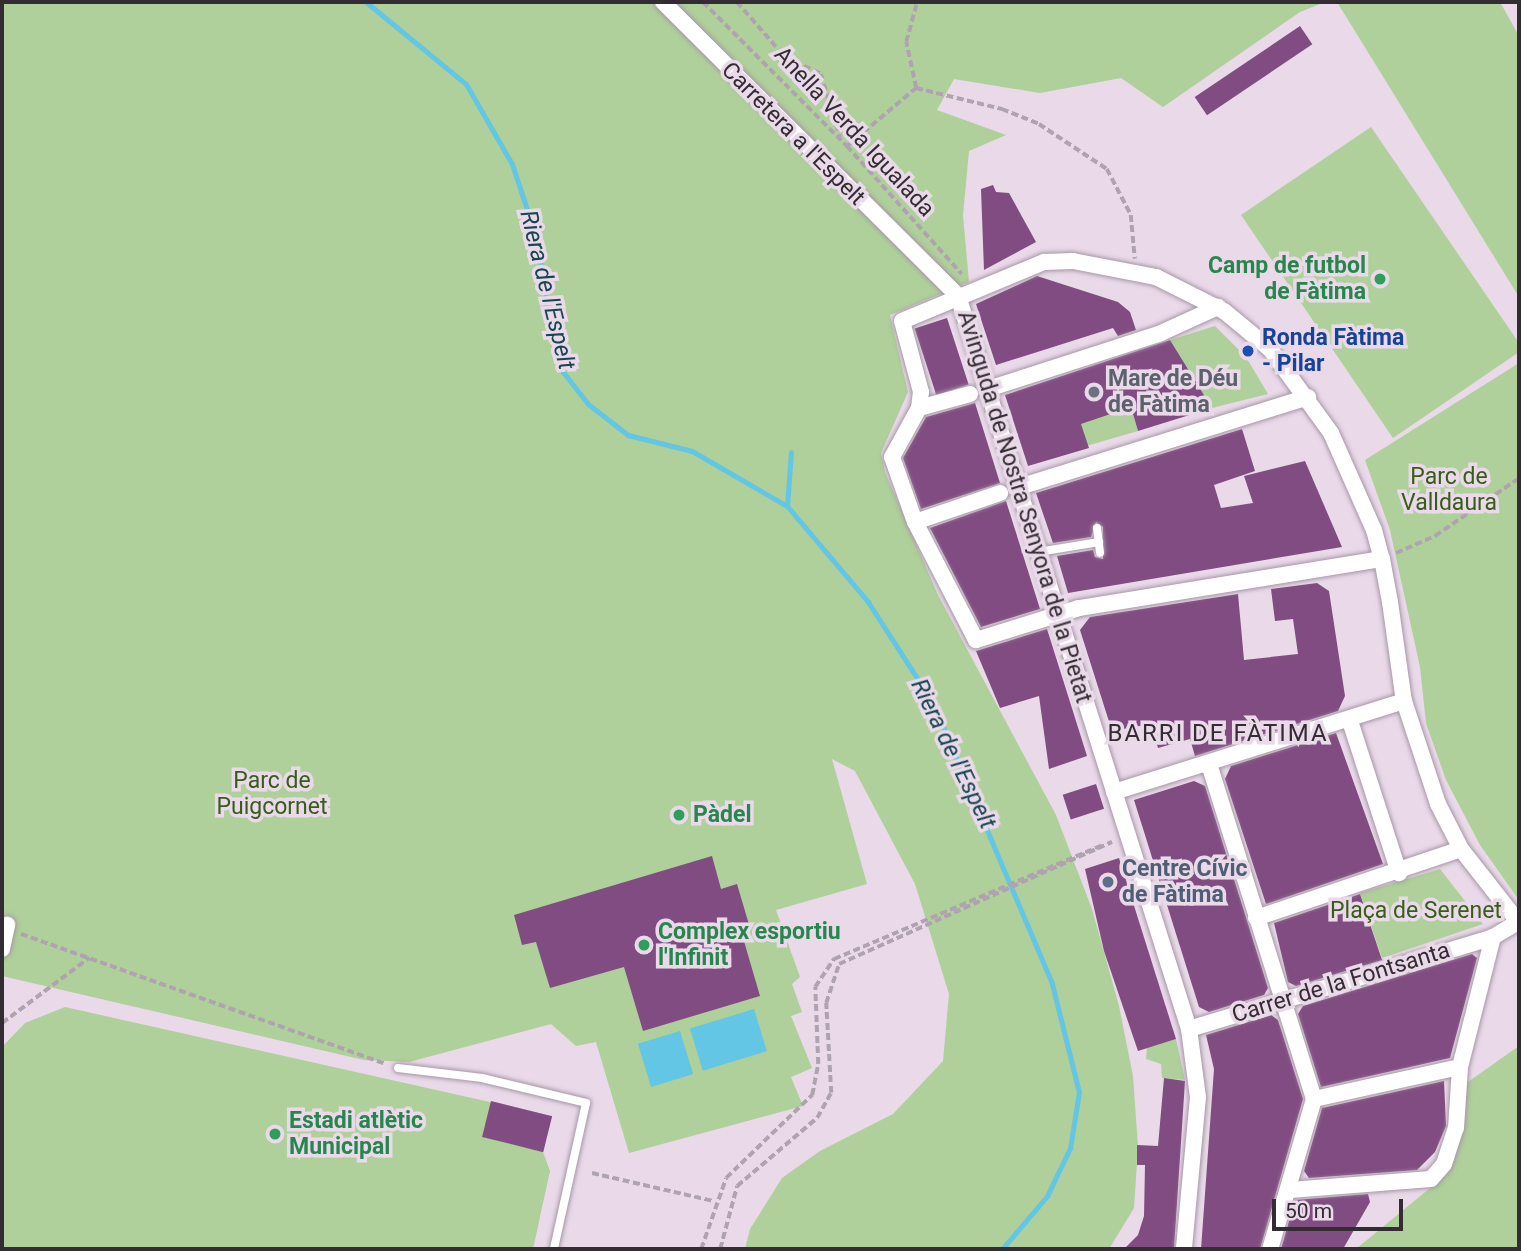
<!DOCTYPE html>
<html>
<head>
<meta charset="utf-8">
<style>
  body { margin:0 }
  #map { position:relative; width:1521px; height:1251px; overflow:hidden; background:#e9d9e9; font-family:Roboto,sans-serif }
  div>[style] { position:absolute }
  .green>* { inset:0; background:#afcf9b; transform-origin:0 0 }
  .water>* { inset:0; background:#62c6e4; transform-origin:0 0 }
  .stream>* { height:5px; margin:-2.5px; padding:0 2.5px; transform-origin:2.5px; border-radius:2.5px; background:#62c6e4 }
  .building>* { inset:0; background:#804c81; transform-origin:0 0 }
  .path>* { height:3.5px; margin-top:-1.75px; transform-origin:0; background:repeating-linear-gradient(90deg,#b0a3b0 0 7px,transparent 0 10.5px) }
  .roads { filter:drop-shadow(0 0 2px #a797a6) drop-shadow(0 0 2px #a797a6) }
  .lane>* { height:8px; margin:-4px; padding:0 4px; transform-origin:4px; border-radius:4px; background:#fff }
  .street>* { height:16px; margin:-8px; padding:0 8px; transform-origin:8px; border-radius:8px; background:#fff }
  .dots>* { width:19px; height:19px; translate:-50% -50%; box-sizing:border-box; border:4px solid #e9d9e9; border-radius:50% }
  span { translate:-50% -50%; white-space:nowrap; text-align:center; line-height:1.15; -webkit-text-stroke:7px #e9d9e9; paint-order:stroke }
  .street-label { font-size:23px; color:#332c32 }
  .leisure-label { font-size:23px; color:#27864d; font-weight:700 }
  .right { translate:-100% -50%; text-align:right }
  .left { translate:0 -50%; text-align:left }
  .transit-label { font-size:23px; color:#164399; font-weight:700 }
  .worship-label { font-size:23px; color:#5b616d; font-weight:700 }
  .park-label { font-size:23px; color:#375d18 }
  .service-label { font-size:23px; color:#4e5e75; font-weight:700 }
  .water-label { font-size:24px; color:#184552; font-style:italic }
  .neighbourhood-label { font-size:24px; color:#332c32; letter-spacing:2px }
  .frame { position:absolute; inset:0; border:4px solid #332c32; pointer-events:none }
  .scale { position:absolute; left:1272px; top:1199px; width:131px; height:32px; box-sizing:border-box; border:4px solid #332c32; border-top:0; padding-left:9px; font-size:21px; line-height:24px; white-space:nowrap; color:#332c32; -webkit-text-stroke:5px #e9d9e9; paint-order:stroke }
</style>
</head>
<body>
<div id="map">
  <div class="green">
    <div style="clip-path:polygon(2px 2px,1325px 2px,1300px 12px,1163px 107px,1121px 78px,1040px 93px,954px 79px,937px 110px,1006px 135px,969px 151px,963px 215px,969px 282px,890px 315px,908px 392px,881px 453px,885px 472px,938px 595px,1056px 815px,1092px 909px,1119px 1006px,1133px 1076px,1138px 1147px,1134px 1208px,1109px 1249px,745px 1249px,750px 1229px,782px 1178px,820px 1151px,893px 1114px,943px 1061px,949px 994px,915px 884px,855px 771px,832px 759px,867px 884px,776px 910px,800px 977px,792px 984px,802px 1012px,791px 1016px,812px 1068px,791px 1077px,803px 1106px,629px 1153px,596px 1042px,576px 1046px,551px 1024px,409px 1062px,364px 1060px,2px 976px)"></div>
    <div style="clip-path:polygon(1337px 2px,1500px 2px,1519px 36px,1519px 297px)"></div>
    <div style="clip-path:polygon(1371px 127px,1519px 343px,1519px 352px,1393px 438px,1241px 215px)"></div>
    <div style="clip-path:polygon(1215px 326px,1246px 357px,1268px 394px,1212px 408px,1170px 340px)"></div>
    <div style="clip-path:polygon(1519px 363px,1519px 900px,1480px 845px,1446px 780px,1426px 723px,1420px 667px,1390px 530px,1365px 460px)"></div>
    <div style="left:1131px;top:407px;width:25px;height:53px;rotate:74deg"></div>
    <div style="clip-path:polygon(1440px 869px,1483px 924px,1382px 958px,1360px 893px)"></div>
    <div style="clip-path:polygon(65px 1007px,552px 1116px,543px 1152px,550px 1171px,533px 1249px,2px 1249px,2px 1047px,25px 1023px)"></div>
    <div style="clip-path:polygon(1176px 1039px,1185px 1080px,1162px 1078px,1161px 1064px,1146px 1059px,1147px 1048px)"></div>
    <div style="clip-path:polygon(1519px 1046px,1519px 1249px,1356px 1249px,1447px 1174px,1462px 1131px,1465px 1084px)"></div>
  </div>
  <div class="water">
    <div style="left:754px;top:1009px;width:44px;height:67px;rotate:73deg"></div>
    <div style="left:680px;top:1031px;width:45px;height:44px;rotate:73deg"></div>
  </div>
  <div class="stream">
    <div style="left:366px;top:2px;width:129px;rotate:39.4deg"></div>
    <div style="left:466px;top:84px;width:92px;rotate:60.1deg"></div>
    <div style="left:512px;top:164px;width:83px;rotate:71.8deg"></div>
    <div style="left:538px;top:243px;width:65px;rotate:83deg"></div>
    <div style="left:546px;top:308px;width:66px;rotate:75.1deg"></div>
    <div style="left:563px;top:372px;width:41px;rotate:52deg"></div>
    <div style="left:588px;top:404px;width:51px;rotate:37.8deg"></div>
    <div style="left:628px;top:435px;width:66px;rotate:14deg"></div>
    <div style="left:692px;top:451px;width:110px;rotate:30.1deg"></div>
    <div style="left:787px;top:506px;width:126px;rotate:49.8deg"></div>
    <div style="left:868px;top:602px;width:120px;rotate:57.2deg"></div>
    <div style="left:933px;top:703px;width:305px;rotate:67deg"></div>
    <div style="left:1052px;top:984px;width:111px;rotate:76deg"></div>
    <div style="left:1079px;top:1092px;width:57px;rotate:99.1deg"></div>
    <div style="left:1070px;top:1148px;width:53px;rotate:115.6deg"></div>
    <div style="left:1047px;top:1196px;width:70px;rotate:130.3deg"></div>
    <div style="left:787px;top:506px;width:54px;rotate:-85.8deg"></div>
  </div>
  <div class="building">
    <div style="left:1300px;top:26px;width:22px;height:127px;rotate:56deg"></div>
    <div style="clip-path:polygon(993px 185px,996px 192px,1009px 193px,1036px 242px,984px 270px,981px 189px)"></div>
    <div style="clip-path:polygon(1037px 276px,1118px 302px,1130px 312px,1136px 330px,1118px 336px,1113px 328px,996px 365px,976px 304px)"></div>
    <div style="left:947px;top:318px;width:70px;height:34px;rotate:72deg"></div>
    <div style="clip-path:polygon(1170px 340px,1212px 408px,1138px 431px,1131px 407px,1081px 424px,1089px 448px,1028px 466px,1005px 395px)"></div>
    <div style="clip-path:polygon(975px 403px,1000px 483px,921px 509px,903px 458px,926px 417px)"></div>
    <div style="clip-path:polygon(1242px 429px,1255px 471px,1214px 485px,1221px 508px,1253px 503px,1244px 476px,1305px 461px,1342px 547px,1068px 593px,1057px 556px,1093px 550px,1095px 557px,1103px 559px,1103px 527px,1096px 522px,1091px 537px,1053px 543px,1036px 493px)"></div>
    <div style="clip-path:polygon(1006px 501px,1040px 609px,981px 627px,930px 528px)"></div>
    <div style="clip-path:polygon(1317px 583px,1329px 591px,1345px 696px,1338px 711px,1195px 756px,1190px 739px,1158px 748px,1151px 724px,1112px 731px,1080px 630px,1090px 617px,1238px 594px,1244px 660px,1298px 654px,1293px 619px,1275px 621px,1271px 589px)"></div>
    <div style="clip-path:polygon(1047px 629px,1087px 756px,1049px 769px,1039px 696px,1000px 708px,976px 651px)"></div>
    <div style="clip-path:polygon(1336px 733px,1383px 864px,1266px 904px,1225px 779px,1231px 766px)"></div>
    <div style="clip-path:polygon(1194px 781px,1205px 786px,1268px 988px,1264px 995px,1209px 1012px,1199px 1007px,1134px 800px)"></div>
    <div style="left:1096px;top:784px;width:26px;height:35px;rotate:72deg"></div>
    <div style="clip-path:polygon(712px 856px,721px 889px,737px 884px,750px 928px,741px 931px,760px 996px,643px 1031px,624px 967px,550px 988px,536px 942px,522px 945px,514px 915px)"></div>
    <div style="clip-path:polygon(1119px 858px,1176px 1039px,1138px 1051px,1104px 951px,1085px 869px)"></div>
    <div style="clip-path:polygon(1360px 894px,1382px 960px,1296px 986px,1288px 982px,1274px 923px)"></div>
    <div style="clip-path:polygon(1472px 954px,1477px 958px,1450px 1058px,1321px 1087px,1298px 1014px,1303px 1006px)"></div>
    <div style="clip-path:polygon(1271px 1015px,1278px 1020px,1303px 1099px,1260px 1249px,1201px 1249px,1214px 1069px,1206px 1035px)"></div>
    <div style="clip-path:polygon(1164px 1078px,1185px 1081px,1174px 1249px,1124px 1249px,1138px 1235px,1144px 1216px,1145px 1165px,1137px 1165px,1137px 1145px,1158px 1146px)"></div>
    <div style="clip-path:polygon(1444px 1081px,1446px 1126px,1435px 1152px,1417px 1170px,1309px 1178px,1304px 1171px,1322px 1108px)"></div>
    <div style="left:491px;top:1101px;width:63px;height:37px;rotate:14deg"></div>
    <div style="clip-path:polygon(1368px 1194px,1370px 1202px,1343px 1249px,1281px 1249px,1295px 1200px)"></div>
  </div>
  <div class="path">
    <div style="left:703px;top:2px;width:204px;rotate:45deg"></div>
    <div style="left:847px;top:146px;width:172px;rotate:48.1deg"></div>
    <div style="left:737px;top:2px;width:73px;rotate:48.9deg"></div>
    <div style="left:785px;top:57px;width:40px;rotate:25deg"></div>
    <div style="left:821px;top:74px;width:66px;rotate:73.2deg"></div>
    <div style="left:916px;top:88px;width:47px;rotate:-102.3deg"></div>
    <div style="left:906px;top:42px;width:41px;rotate:-74.6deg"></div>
    <div style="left:847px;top:146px;width:90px;rotate:-40deg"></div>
    <div style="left:916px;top:88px;width:89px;rotate:13.7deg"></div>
    <div style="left:1002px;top:109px;width:40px;rotate:22deg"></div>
    <div style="left:1039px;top:124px;width:82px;rotate:33.5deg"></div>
    <div style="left:1107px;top:169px;width:52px;rotate:62.4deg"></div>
    <div style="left:1131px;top:215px;width:44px;rotate:84.8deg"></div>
    <div style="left:1396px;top:553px;width:43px;rotate:-23.6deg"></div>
    <div style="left:1435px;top:536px;width:102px;rotate:-34.6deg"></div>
    <div style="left:21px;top:934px;width:387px;rotate:19.6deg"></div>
    <div style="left:2px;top:1023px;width:109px;rotate:-36.8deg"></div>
    <div style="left:592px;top:1173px;width:124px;rotate:13deg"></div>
    <div style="left:701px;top:1249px;width:75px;rotate:-70.6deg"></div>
    <div style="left:726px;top:1178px;width:120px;rotate:-44deg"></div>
    <div style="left:812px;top:1095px;width:32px;rotate:-79deg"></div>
    <div style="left:818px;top:1064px;width:77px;rotate:-92.2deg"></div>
    <div style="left:815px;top:987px;width:34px;rotate:-56deg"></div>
    <div style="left:834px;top:959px;width:291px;rotate:-23deg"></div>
    <div style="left:720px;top:1249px;width:65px;rotate:-74.9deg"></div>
    <div style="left:737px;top:1186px;width:105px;rotate:-40.4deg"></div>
    <div style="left:817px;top:1118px;width:29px;rotate:-61deg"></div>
    <div style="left:831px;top:1093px;width:90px;rotate:-93.2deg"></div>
    <div style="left:826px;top:1003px;width:41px;rotate:-71.6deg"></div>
    <div style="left:839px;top:964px;width:299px;rotate:-24.1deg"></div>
  </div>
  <div class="roads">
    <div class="lane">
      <div style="left:1097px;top:528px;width:25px;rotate:83deg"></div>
      <div style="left:1038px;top:552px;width:62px;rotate:-9.3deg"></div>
      <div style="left:398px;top:1068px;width:85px;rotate:6.8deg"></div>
      <div style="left:482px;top:1078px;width:107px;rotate:13.5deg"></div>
      <div style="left:586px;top:1103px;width:149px;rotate:102.4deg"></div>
    </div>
    <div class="street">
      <div style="left:663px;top:2px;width:416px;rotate:44.9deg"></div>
      <div style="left:958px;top:296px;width:769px;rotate:72.51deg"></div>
      <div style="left:1189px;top:1029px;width:69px;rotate:82.5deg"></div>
      <div style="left:1198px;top:1097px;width:153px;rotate:95.3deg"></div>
      <div style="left:988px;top:389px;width:182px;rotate:-17.9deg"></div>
      <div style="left:1161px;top:333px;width:63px;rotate:-24.5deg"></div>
      <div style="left:919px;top:408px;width:53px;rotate:-15.4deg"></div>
      <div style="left:1016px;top:488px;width:306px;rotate:-17.3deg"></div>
      <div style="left:915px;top:522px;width:90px;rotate:-18.8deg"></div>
      <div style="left:1382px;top:559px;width:307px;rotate:170.8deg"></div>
      <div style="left:1079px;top:608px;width:108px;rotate:162.7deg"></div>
      <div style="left:976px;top:640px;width:133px;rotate:-117.3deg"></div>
      <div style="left:915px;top:522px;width:69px;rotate:-109.5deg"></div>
      <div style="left:892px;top:457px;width:56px;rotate:-61.1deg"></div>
      <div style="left:919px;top:408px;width:16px;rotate:-83deg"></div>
      <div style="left:921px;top:392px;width:73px;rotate:-105deg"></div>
      <div style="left:902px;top:321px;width:154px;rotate:-22.6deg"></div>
      <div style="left:1044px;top:262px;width:29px;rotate:-2deg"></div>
      <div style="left:1073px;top:261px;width:85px;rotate:10.9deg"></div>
      <div style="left:1156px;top:277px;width:76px;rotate:26.6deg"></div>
      <div style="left:1224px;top:311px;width:60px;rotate:39.6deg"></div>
      <div style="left:1270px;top:349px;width:104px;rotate:54deg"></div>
      <div style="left:1331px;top:433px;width:106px;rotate:66.1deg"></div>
      <div style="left:1374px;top:530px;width:30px;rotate:75deg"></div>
      <div style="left:1382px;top:559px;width:44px;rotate:79.5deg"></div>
      <div style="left:1390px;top:602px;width:100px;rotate:82deg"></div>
      <div style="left:1404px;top:701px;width:108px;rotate:71.7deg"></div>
      <div style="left:1438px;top:804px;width:51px;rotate:62.9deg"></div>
      <div style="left:1461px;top:849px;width:94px;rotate:51.9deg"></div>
      <div style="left:1350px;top:721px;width:160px;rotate:72.1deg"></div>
      <div style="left:1209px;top:764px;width:351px;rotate:72.6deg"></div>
      <div style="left:1314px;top:1099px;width:156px;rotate:106.3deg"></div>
      <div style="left:1114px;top:792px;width:304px;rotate:-17.4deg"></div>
      <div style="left:1256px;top:918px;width:216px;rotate:-18.6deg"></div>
      <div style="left:2px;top:949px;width:25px;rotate:-78deg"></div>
      <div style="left:1189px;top:1029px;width:318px;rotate:-16.8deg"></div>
      <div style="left:1493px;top:937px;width:29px;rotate:-31deg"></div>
      <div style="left:1314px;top:1099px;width:149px;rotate:-12.4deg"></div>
      <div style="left:1290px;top:1190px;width:141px;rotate:-4.5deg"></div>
      <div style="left:1431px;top:1179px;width:20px;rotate:-49deg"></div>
      <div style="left:1444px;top:1164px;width:38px;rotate:-72deg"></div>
      <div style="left:1456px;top:1128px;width:61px;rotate:-86.2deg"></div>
      <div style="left:1460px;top:1067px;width:134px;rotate:-75.8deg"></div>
    </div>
  </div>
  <div class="dots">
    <div style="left:1380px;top:279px;background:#2e9e5b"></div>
    <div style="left:1248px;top:351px;background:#1a4fb4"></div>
    <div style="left:1094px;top:392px;background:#6b7280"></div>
    <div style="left:679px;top:815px;background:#2e9e5b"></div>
    <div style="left:1108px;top:882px;background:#5c6f8a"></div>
    <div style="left:644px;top:945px;background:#2e9e5b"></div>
    <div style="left:275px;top:1134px;background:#2e9e5b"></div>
  </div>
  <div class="street-label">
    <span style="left:854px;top:132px;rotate:47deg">Anella Verda Igualada</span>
    <span style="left:793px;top:134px;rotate:45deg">Carretera a l'Espelt</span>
    <span style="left:1024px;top:507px;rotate:73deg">Avinguda de Nostra Senyora de la Pietat</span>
    <span style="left:1341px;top:983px;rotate:-17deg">Carrer de la Fontsanta</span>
  </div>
  <div class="leisure-label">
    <span class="right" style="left:1366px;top:279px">Camp de futbol<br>de Fàtima</span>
    <span class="left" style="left:693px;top:815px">Pàdel</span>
    <span class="left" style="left:658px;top:945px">Complex esportiu<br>l'Infinit</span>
    <span class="left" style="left:289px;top:1134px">Estadi atlètic<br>Municipal</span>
  </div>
  <div class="transit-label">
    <span class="left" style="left:1262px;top:351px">Ronda Fàtima<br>- Pilar</span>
  </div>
  <div class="worship-label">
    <span class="left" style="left:1108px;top:392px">Mare de Déu<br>de Fàtima</span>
  </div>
  <div class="park-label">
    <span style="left:1449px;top:490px">Parc de<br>Valldaura</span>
    <span style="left:272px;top:794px">Parc de<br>Puigcornet</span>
    <span style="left:1416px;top:911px">Plaça de Serenet</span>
  </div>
  <div class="service-label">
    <span class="left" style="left:1122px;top:882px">Centre Cívic<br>de Fàtima</span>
  </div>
  <div class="water-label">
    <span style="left:547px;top:290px;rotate:76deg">Riera de l'Espelt</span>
    <span style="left:953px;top:754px;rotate:64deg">Riera de l'Espelt</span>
  </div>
  <div class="neighbourhood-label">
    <span style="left:1218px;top:734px">BARRI DE FÀTIMA</span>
  </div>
  <div class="frame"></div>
  <div class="scale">50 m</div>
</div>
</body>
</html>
